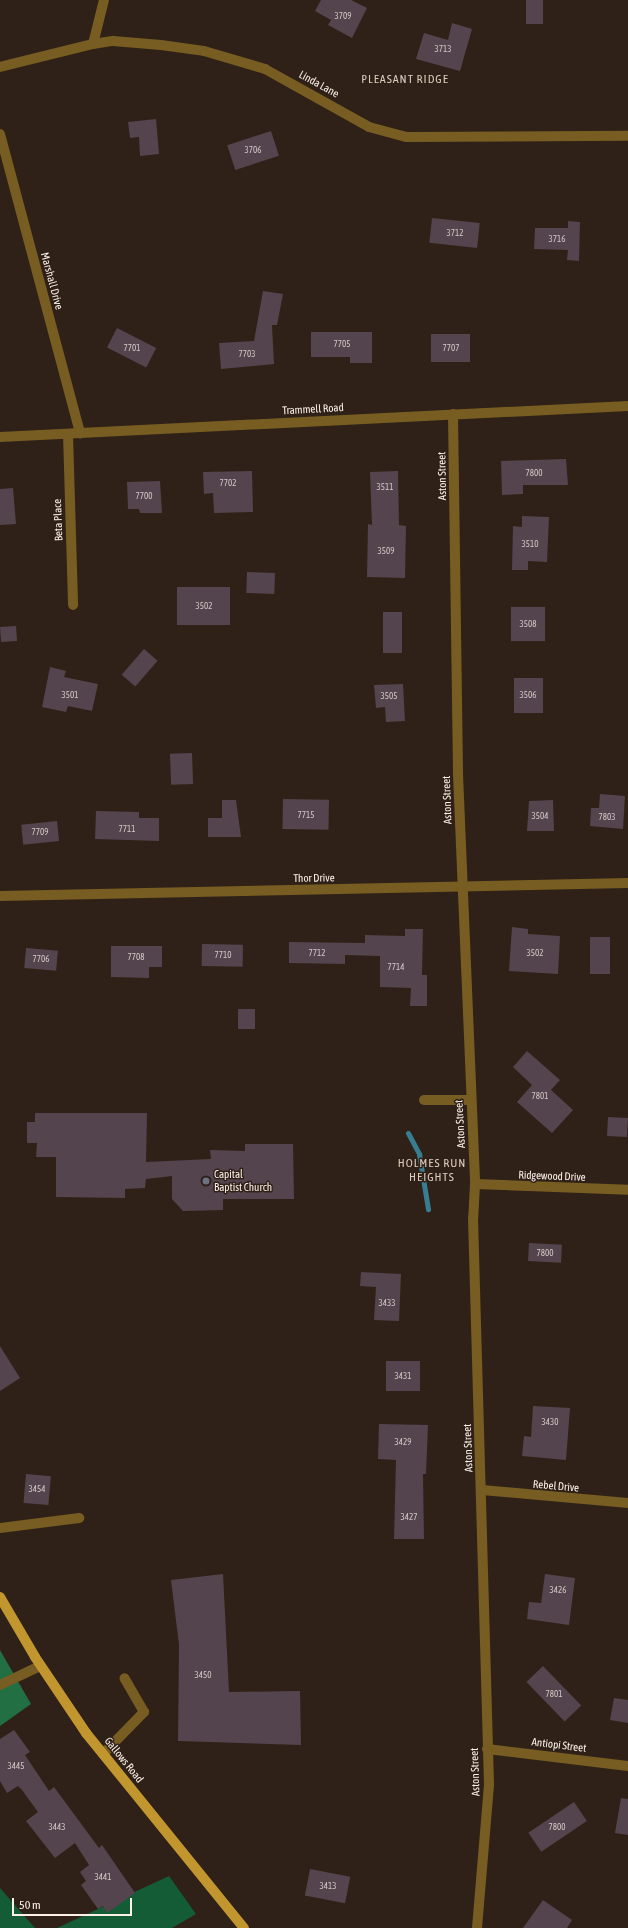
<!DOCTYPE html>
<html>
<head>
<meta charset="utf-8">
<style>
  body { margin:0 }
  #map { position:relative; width:628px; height:1928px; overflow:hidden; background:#2f2117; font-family:"Asap Condensed",sans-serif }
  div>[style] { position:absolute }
  .green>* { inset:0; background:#135c36 }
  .forest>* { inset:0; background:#226f44 }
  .stream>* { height:5px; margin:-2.5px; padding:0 2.5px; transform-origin:2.5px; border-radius:2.5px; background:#387e92 }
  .building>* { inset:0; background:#54444e; transform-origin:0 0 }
  .minor>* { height:10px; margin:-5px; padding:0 5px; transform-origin:5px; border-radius:5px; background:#775d21 }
  .major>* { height:10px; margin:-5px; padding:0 5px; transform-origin:5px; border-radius:5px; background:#c2962f }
  .dots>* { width:11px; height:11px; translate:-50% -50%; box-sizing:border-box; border:2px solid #2f2117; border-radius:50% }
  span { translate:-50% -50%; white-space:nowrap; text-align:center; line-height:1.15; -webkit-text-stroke:3px #2f2117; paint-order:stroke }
  .number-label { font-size:9px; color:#d1c6c3 }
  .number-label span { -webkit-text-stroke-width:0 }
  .street-label { font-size:11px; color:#fbf1ea }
  .poi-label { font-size:11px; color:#fbf1ea }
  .left { translate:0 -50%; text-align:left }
  .neighbourhood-label { font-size:12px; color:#dcc9bb; letter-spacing:1px }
  .scale { position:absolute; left:12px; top:1898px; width:120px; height:18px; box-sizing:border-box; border:2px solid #fbf1ea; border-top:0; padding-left:5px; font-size:12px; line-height:14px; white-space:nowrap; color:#fbf1ea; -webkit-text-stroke:3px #2f2117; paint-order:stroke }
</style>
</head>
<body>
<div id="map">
  <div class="green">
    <div style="clip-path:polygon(169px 1876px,196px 1914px,172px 1928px,57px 1928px)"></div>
    <div style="clip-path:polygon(0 1888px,35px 1928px,0 1928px)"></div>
  </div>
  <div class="forest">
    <div style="clip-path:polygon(0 1650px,31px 1704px,0 1726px)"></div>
  </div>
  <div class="stream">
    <div style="left:408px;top:1133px;width:24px;rotate:62deg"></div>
    <div style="left:419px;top:1154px;width:56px;rotate:80.7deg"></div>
  </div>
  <div class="building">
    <div style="clip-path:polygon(321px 0,351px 0,367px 8px,352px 38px,328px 25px,331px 20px,315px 11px)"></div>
    <div style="left:526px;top:0;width:17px;height:24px"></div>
    <div style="clip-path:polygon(452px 23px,472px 29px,460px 71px,416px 59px,424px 33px,448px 40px)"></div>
    <div style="clip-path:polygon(156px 119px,159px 154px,140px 156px,139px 137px,130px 138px,128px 122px)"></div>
    <div style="left:271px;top:131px;width:26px;height:46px;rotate:72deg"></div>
    <div style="left:432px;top:218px;width:48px;height:25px;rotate:6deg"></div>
    <div style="clip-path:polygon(568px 221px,580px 222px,579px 261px,567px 260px,568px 250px,534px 249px,535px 228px,568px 228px)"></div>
    <div style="clip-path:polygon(263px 291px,283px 294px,277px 325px,272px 325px,274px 364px,221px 369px,219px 343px,254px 341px)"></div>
    <div style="left:117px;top:328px;width:44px;height:22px;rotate:27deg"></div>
    <div style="clip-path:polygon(311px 332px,372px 332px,372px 363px,350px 363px,350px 357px,311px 357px)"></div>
    <div style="left:470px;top:334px;width:28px;height:39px;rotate:90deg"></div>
    <div style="clip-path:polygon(566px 459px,568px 485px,523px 485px,523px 494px,502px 495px,501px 461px)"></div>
    <div style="clip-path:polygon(252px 471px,253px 512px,214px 513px,213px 493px,204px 494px,203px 472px)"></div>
    <div style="clip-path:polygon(398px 471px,399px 525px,406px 526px,405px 578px,367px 577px,368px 524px,372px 525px,370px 472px)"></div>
    <div style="clip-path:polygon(160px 481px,162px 513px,140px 513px,139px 509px,128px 509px,127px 482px)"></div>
    <div style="clip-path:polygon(13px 488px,16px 524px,0 525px,0 489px)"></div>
    <div style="clip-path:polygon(522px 516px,549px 517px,547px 562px,528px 561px,528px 570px,512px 570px,513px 526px,522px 527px)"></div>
    <div style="left:247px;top:572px;width:28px;height:21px;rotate:2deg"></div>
    <div style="left:177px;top:587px;width:53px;height:38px"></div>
    <div style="left:511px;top:607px;width:34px;height:34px"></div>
    <div style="left:383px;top:612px;width:19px;height:41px"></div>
    <div style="left:16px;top:626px;width:15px;height:16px;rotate:86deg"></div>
    <div style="left:144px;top:649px;width:18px;height:34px;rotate:41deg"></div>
    <div style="clip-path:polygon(50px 667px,66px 671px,64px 677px,98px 684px,92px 711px,68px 706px,66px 712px,42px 707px)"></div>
    <div style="left:514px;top:678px;width:29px;height:35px"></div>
    <div style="clip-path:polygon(403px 684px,405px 721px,386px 722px,385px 707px,376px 708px,374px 685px)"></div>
    <div style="left:192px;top:753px;width:31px;height:22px;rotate:88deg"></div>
    <div style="clip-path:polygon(600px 794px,625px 796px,623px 829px,590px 826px,591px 808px,599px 808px)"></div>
    <div style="left:283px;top:799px;width:46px;height:30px;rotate:1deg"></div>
    <div style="clip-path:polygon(222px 800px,236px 800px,241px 837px,208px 837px,208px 818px,222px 818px)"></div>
    <div style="clip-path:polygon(553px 800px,554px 831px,527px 831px,529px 801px)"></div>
    <div style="clip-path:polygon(96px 811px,139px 812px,139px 818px,159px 818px,159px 841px,95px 839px)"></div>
    <div style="left:57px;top:821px;width:20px;height:36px;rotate:84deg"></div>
    <div style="clip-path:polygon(512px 927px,528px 929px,528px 934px,560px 936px,558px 974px,509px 971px)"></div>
    <div style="clip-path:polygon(405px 929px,423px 929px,422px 975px,427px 975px,427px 1006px,410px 1006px,411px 988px,380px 987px,380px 956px,345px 955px,345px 964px,289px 963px,289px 942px,365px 943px,365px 935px,405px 936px)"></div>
    <div style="left:590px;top:937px;width:20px;height:37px"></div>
    <div style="left:202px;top:944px;width:41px;height:22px;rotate:1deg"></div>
    <div style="clip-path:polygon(111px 946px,162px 946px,162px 967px,149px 967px,149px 978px,111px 977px)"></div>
    <div style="left:26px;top:948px;width:32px;height:20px;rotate:5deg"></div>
    <div style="left:255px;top:1009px;width:20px;height:17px;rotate:90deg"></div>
    <div style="clip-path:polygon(527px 1051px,560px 1080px,551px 1090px,573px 1110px,552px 1133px,517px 1102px,532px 1085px,513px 1067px)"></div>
    <div style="clip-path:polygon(35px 1113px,147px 1113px,146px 1162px,211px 1159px,210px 1150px,245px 1151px,245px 1144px,293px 1144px,294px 1199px,223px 1199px,223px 1210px,183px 1211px,172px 1199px,172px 1176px,146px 1179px,145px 1188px,125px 1189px,125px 1198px,56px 1197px,56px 1157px,36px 1157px,37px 1143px,27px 1143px,27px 1122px,35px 1122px)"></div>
    <div style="left:608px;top:1117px;width:20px;height:19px;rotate:3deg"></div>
    <div style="left:529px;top:1243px;width:33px;height:18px;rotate:3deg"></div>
    <div style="clip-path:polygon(361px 1272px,401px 1274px,399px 1321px,374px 1320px,376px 1287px,360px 1286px)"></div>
    <div style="clip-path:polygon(0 1346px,20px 1378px,0 1391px)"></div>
    <div style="left:386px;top:1361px;width:34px;height:30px"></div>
    <div style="clip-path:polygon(533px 1406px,570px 1408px,566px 1460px,522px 1456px,524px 1436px,531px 1437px)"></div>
    <div style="clip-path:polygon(379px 1424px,428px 1425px,426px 1474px,423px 1474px,424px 1539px,394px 1539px,396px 1460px,378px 1459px)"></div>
    <div style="left:26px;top:1474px;width:25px;height:29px;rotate:5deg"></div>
    <div style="clip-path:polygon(223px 1574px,229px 1692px,300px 1691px,301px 1745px,178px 1741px,179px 1645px,171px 1580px)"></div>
    <div style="clip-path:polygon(545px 1574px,575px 1578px,569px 1625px,527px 1619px,529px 1602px,541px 1603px)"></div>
    <div style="left:543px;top:1666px;width:55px;height:23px;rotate:46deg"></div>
    <div style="clip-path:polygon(614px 1698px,628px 1700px,628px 1723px,610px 1720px)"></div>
    <div style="clip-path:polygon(14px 1730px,30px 1752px,25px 1755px,49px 1791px,54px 1787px,99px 1848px,102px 1845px,135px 1893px,107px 1913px,103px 1906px,98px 1909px,81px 1885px,86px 1881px,80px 1872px,89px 1865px,75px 1843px,55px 1858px,26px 1821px,38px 1812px,22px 1790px,18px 1786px,7px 1793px,0 1781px,0 1739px)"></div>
    <div style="clip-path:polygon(621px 1798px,628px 1799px,628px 1835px,615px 1833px)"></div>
    <div style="left:574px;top:1802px;width:23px;height:55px;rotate:56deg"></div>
    <div style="left:310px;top:1869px;width:41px;height:27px;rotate:11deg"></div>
    <div style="clip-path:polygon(543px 1900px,572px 1920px,567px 1928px,523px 1928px)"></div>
  </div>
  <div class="minor">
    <div style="left:93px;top:44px;width:45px;rotate:-76deg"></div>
    <div style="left:0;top:67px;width:96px;rotate:-13.9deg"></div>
    <div style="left:93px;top:44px;width:20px;rotate:-9deg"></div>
    <div style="left:113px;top:41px;width:48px;rotate:4.8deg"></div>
    <div style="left:161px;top:45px;width:43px;rotate:7.9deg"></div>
    <div style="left:204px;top:51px;width:64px;rotate:16.4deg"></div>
    <div style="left:265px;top:69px;width:119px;rotate:29.1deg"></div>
    <div style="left:369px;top:127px;width:39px;rotate:15deg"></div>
    <div style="left:407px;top:137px;width:221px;rotate:-0.3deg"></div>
    <div style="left:0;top:134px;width:310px;rotate:75deg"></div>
    <div style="left:453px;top:414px;width:360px;rotate:89.2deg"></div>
    <div style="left:458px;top:774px;width:410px;rotate:87.6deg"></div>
    <div style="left:475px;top:1184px;width:34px;rotate:93deg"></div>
    <div style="left:473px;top:1218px;width:567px;rotate:88.38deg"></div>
    <div style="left:489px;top:1785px;width:144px;rotate:94.8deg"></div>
    <div style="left:68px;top:434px;width:171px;rotate:88.3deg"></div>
    <div style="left:0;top:437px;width:629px;rotate:-2.83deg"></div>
    <div style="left:0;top:896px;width:628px;rotate:-1.19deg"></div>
    <div style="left:424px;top:1100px;width:47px"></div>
    <div style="left:475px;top:1184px;width:153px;rotate:2.2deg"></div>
    <div style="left:482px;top:1490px;width:147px;rotate:5.1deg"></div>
    <div style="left:0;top:1528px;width:80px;rotate:-7.2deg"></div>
    <div style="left:0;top:1685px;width:44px;rotate:-25.4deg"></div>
    <div style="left:487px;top:1749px;width:142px;rotate:6.9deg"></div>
    <div style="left:103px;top:1754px;width:59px;rotate:-45.7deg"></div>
    <div style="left:144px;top:1712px;width:39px;rotate:-120deg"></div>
  </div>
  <div class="major">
    <div style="left:0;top:1597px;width:69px;rotate:59.7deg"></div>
    <div style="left:35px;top:1657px;width:92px;rotate:56.1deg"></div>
    <div style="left:86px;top:1733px;width:251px;rotate:51deg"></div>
  </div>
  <div class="dots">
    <div style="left:206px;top:1181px;background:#6b7280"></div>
  </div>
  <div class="number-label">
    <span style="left:343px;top:16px">3709</span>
    <span style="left:443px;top:49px">3713</span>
    <span style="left:253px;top:150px">3706</span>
    <span style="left:455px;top:233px">3712</span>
    <span style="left:557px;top:239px">3716</span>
    <span style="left:342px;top:344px">7705</span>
    <span style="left:132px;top:348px">7701</span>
    <span style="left:451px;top:348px">7707</span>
    <span style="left:247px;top:354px">7703</span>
    <span style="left:534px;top:473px">7800</span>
    <span style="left:228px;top:483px">7702</span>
    <span style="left:385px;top:487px">3511</span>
    <span style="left:144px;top:496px">7700</span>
    <span style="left:530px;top:544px">3510</span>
    <span style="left:386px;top:551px">3509</span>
    <span style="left:204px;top:606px">3502</span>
    <span style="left:528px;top:624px">3508</span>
    <span style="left:70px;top:695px">3501</span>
    <span style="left:528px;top:695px">3506</span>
    <span style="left:389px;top:696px">3505</span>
    <span style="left:306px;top:815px">7715</span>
    <span style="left:540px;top:816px">3504</span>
    <span style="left:607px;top:817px">7803</span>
    <span style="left:127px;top:829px">7711</span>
    <span style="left:40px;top:832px">7709</span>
    <span style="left:317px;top:953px">7712</span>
    <span style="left:535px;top:953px">3502</span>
    <span style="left:223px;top:955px">7710</span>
    <span style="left:136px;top:957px">7708</span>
    <span style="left:41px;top:959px">7706</span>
    <span style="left:396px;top:967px">7714</span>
    <span style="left:540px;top:1096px">7801</span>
    <span style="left:545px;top:1253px">7800</span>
    <span style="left:387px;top:1303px">3433</span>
    <span style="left:403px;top:1376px">3431</span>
    <span style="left:550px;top:1422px">3430</span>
    <span style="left:403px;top:1442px">3429</span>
    <span style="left:37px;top:1489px">3454</span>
    <span style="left:409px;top:1517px">3427</span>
    <span style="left:558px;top:1590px">3426</span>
    <span style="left:203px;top:1675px">3450</span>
    <span style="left:554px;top:1694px">7801</span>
    <span style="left:16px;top:1766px">3445</span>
    <span style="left:57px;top:1827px">3443</span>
    <span style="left:557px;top:1827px">7800</span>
    <span style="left:103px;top:1877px">3441</span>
    <span style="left:328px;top:1886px">3413</span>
  </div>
  <div class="street-label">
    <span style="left:319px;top:84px;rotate:29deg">Linda Lane</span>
    <span style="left:52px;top:281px;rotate:75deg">Marshall Drive</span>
    <span style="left:313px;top:409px;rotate:-3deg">Trammell Road</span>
    <span style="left:442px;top:476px;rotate:-91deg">Aston Street</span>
    <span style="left:58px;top:520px;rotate:-92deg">Beta Place</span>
    <span style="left:447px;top:800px;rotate:-92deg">Aston Street</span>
    <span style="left:314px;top:878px;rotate:-1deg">Thor Drive</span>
    <span style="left:460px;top:1124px;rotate:-93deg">Aston Street</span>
    <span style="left:552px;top:1176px;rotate:2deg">Ridgewood Drive</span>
    <span style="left:468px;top:1448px;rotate:-92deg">Aston Street</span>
    <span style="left:556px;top:1486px;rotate:5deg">Rebel Drive</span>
    <span style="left:559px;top:1745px;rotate:7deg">Antiopi Street</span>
    <span style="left:124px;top:1760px;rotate:51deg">Gallows Road</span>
    <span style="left:475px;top:1772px;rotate:-92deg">Aston Street</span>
  </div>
  <div class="poi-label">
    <span class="left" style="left:214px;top:1181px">Capital<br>Baptist Church</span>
  </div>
  <div class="neighbourhood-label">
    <span style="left:405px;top:80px">PLEASANT RIDGE</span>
    <span style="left:432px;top:1171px">HOLMES RUN<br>HEIGHTS</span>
  </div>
  <div class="scale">50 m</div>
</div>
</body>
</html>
